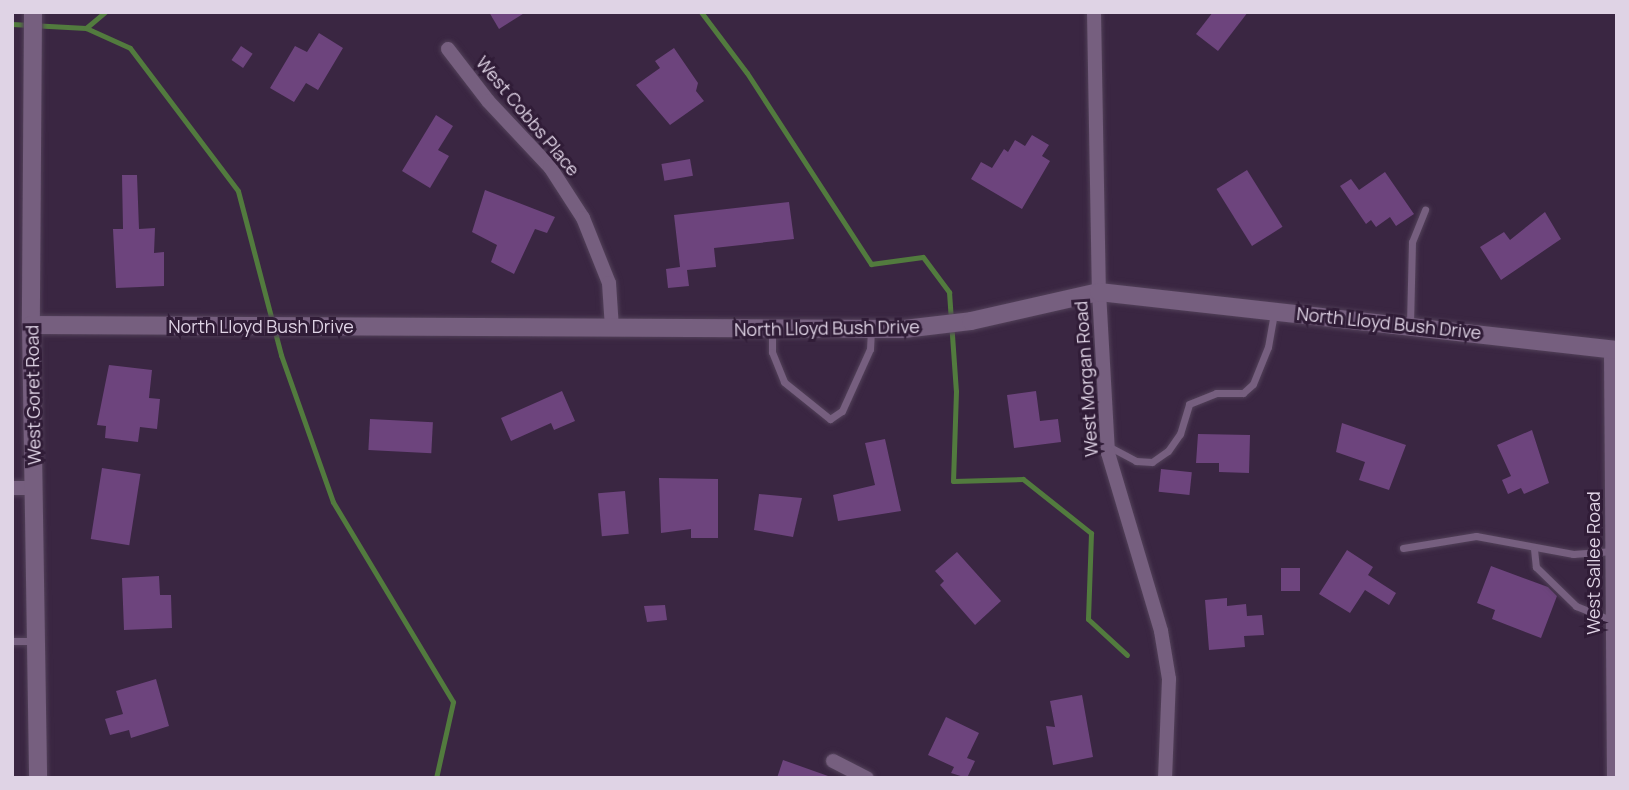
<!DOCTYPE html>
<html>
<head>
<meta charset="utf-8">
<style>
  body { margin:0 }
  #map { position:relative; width:1629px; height:790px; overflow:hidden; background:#3a2642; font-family:Manrope,sans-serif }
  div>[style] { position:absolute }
  .stream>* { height:5px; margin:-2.5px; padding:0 2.5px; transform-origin:2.5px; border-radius:2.5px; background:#527b3e }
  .building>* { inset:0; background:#6d447d; transform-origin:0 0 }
  .roads { filter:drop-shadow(0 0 2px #524159) drop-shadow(0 0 2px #524159) }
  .service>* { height:7px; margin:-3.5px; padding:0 3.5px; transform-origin:3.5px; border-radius:3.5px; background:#765f7f }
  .minor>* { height:14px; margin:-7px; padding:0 7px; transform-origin:7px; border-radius:7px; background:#765f7f }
  .tertiary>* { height:18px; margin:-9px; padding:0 9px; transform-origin:9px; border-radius:9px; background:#765f7f }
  span { translate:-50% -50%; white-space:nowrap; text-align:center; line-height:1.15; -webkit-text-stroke:6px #301c37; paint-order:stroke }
  .street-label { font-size:18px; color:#dfd3e5 }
  .frame { position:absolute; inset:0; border:14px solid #dfd3e5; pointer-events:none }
</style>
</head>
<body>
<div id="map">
  <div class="stream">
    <div style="left:701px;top:12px;width:76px;rotate:53deg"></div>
    <div style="left:747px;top:73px;width:228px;rotate:57deg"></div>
    <div style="left:871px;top:264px;width:52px;rotate:-7.7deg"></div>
    <div style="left:923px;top:257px;width:44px;rotate:53.4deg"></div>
    <div style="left:949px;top:292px;width:99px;rotate:86deg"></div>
    <div style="left:956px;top:391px;width:90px;rotate:91.9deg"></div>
    <div style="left:953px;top:481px;width:70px;rotate:-1.6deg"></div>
    <div style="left:1023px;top:479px;width:87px;rotate:38.5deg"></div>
    <div style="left:1091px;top:533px;width:86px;rotate:92deg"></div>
    <div style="left:1088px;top:619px;width:53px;rotate:42.7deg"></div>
    <div style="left:12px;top:24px;width:74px;rotate:3.1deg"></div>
    <div style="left:86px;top:28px;width:48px;rotate:24.4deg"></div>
    <div style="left:130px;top:48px;width:179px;rotate:52.9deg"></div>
    <div style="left:238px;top:191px;width:170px;rotate:75.3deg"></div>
    <div style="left:281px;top:355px;width:156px;rotate:70.5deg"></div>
    <div style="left:333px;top:502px;width:233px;rotate:59deg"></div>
    <div style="left:453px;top:702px;width:78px;rotate:102.6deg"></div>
    <div style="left:86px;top:28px;width:25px;rotate:-40deg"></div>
  </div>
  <div class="building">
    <div style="clip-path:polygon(489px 12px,526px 12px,499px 29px)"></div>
    <div style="clip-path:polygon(1213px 12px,1248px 12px,1218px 51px,1196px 34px)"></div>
    <div style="clip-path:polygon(319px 33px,343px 48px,318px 90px,306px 83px,294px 102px,270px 88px,295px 46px,307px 52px)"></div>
    <div style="left:241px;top:46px;width:14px;height:17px;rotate:34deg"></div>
    <div style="clip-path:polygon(674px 48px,698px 83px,696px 91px,704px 101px,670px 125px,636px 85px,660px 68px,655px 61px)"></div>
    <div style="clip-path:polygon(436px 115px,453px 126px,438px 150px,449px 156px,430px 188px,402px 171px)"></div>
    <div style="clip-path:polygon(1032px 135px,1049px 145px,1042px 156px,1050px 161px,1022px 209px,971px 179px,981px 162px,992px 168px,1004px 149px,1008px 152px,1015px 140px,1025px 146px)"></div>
    <div style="left:690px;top:159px;width:17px;height:29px;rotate:80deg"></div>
    <div style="left:1247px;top:170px;width:67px;height:36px;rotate:58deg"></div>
    <div style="clip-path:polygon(1385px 172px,1414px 214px,1396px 226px,1390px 217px,1376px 227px,1371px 220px,1366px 224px,1340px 186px,1351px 179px,1359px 190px)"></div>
    <div style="clip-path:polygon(122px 175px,137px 175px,139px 229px,155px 228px,154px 253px,164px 252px,164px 286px,116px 288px,113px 229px,123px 229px)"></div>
    <div style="clip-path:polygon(485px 190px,555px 217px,547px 233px,535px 229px,514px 274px,491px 262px,497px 245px,472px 232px)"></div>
    <div style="clip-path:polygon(789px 202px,794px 239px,714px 248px,716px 267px,687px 270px,689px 286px,668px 288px,666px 269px,680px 267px,674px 215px)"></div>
    <div style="clip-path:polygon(1545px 212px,1561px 239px,1501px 280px,1480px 247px,1504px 232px,1510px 240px)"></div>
    <div style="clip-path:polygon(109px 365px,152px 370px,149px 398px,160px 399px,157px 429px,140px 427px,138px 442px,105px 438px,106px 426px,97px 425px)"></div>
    <div style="clip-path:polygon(562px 391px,575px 421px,554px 430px,551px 423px,511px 441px,501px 418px)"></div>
    <div style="clip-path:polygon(1036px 391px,1040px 421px,1058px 419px,1061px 442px,1014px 448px,1007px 395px)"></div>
    <div style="left:370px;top:419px;width:63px;height:31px;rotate:3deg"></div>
    <div style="clip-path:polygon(1342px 423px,1406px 445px,1389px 490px,1359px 480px,1365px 462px,1336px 452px)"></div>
    <div style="clip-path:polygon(1532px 430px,1549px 483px,1524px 494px,1521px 488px,1508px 494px,1502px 480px,1511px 476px,1497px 445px)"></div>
    <div style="clip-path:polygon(1198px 434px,1250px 435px,1249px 473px,1219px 472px,1219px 463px,1196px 463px)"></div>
    <div style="clip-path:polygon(885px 439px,901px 511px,838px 521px,833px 495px,875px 485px,865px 443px)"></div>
    <div style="left:102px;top:468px;width:39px;height:72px;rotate:9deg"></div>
    <div style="left:1161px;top:469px;width:31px;height:23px;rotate:6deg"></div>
    <div style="clip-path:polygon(659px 478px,718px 479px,718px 538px,691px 538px,691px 529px,661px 533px)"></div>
    <div style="left:625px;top:491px;width:43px;height:27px;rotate:85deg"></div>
    <div style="clip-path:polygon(759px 494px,802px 498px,793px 537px,754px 530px)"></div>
    <div style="clip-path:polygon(1347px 550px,1373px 567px,1368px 575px,1396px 593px,1389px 605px,1365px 590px,1350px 613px,1319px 594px)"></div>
    <div style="clip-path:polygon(957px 552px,1001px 601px,975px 625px,940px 585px,944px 581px,935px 571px)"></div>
    <div style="clip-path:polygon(1491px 566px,1548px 587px,1557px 596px,1541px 638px,1492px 619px,1495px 610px,1477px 603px)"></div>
    <div style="left:1281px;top:568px;width:19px;height:23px"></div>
    <div style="clip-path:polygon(159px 576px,160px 595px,171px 595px,172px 628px,124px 630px,122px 578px)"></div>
    <div style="clip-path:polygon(1227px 598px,1227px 606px,1246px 604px,1247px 616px,1262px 615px,1264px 635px,1244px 636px,1245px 647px,1209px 650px,1205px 600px)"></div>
    <div style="clip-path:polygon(665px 605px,667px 620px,647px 622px,644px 606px)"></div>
    <div style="clip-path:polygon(156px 679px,169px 726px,131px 738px,129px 730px,110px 735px,105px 719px,123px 714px,116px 691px)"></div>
    <div style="clip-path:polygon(1082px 695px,1093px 757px,1053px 765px,1046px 726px,1055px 727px,1050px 701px)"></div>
    <div style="clip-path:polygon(946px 717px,979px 733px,967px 758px,975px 761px,967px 778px,951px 773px,954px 767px,928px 755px)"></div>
    <div style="clip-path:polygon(783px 760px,828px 776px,828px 778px,777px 778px)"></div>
  </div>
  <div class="roads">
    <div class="service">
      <div style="left:1410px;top:324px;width:82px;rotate:-88.6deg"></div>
      <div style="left:1412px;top:242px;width:35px;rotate:-68deg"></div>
      <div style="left:772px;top:330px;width:22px;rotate:90deg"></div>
      <div style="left:772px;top:352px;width:32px;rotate:68deg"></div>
      <div style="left:784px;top:382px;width:59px;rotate:38.8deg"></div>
      <div style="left:830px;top:419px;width:14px;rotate:-34deg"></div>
      <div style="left:842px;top:411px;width:68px;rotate:-65.7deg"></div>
      <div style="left:870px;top:349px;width:19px;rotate:-87deg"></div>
      <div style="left:1108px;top:446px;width:32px;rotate:28deg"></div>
      <div style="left:1136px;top:461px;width:16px;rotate:4deg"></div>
      <div style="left:1152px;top:462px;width:19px;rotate:-35deg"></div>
      <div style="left:1168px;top:451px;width:21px;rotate:-55deg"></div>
      <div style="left:1180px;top:434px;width:31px;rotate:-73deg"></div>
      <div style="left:1189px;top:404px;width:29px;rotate:-22deg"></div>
      <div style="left:1216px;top:393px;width:27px"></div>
      <div style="left:1243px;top:393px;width:13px;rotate:-42deg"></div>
      <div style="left:1253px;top:384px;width:40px;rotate:-68deg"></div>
      <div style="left:1268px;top:347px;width:35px;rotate:-80deg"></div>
      <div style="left:1403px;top:548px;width:74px;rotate:-9.3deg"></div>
      <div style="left:1476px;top:536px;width:99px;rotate:10.5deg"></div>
      <div style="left:1573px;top:554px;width:40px;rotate:-4.3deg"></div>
      <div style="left:1534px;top:549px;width:18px;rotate:84deg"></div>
      <div style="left:1536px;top:567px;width:56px;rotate:44.3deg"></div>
      <div style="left:1576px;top:606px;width:40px;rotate:22deg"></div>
      <div style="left:12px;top:641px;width:22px"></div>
    </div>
    <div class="minor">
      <div style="left:1094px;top:12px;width:280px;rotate:89deg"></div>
      <div style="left:1099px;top:292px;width:161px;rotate:86.8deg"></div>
      <div style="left:1108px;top:453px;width:186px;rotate:73.4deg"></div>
      <div style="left:1161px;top:631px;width:49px;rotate:80.5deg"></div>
      <div style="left:1169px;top:679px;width:99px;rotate:92.3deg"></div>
      <div style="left:448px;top:49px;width:66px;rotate:52.4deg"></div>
      <div style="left:488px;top:101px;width:91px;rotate:46.8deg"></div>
      <div style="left:550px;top:167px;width:61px;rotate:57.1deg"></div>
      <div style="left:583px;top:218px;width:70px;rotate:68.2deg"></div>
      <div style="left:609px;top:283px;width:45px;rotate:86.2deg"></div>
      <div style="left:1611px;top:349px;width:429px;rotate:89.6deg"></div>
      <div style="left:12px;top:488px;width:22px"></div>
      <div style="left:833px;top:761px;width:38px;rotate:27deg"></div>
    </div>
    <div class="tertiary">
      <div style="left:33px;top:12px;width:313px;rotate:90.4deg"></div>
      <div style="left:31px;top:325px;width:453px;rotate:89.1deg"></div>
      <div style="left:31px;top:325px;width:873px;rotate:0.26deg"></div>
      <div style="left:904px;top:329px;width:67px;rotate:-6.8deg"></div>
      <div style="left:971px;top:321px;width:131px;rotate:-12.8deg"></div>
      <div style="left:1099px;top:292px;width:521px;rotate:6.39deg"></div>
    </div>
  </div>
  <div class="street-label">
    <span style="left:528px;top:116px;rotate:50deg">West Cobbs Place</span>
    <span style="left:1389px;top:323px;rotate:6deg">North Lloyd Bush Drive</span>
    <span style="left:261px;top:326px">North Lloyd Bush Drive</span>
    <span style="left:827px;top:328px;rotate:-1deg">North Lloyd Bush Drive</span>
    <span style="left:1086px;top:379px;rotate:-94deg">West Morgan Road</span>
    <span style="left:33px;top:395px;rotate:-91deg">West Goret Road</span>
    <span style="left:1593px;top:563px;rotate:-90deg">West Sallee Road</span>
  </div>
  <div class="frame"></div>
</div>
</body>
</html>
